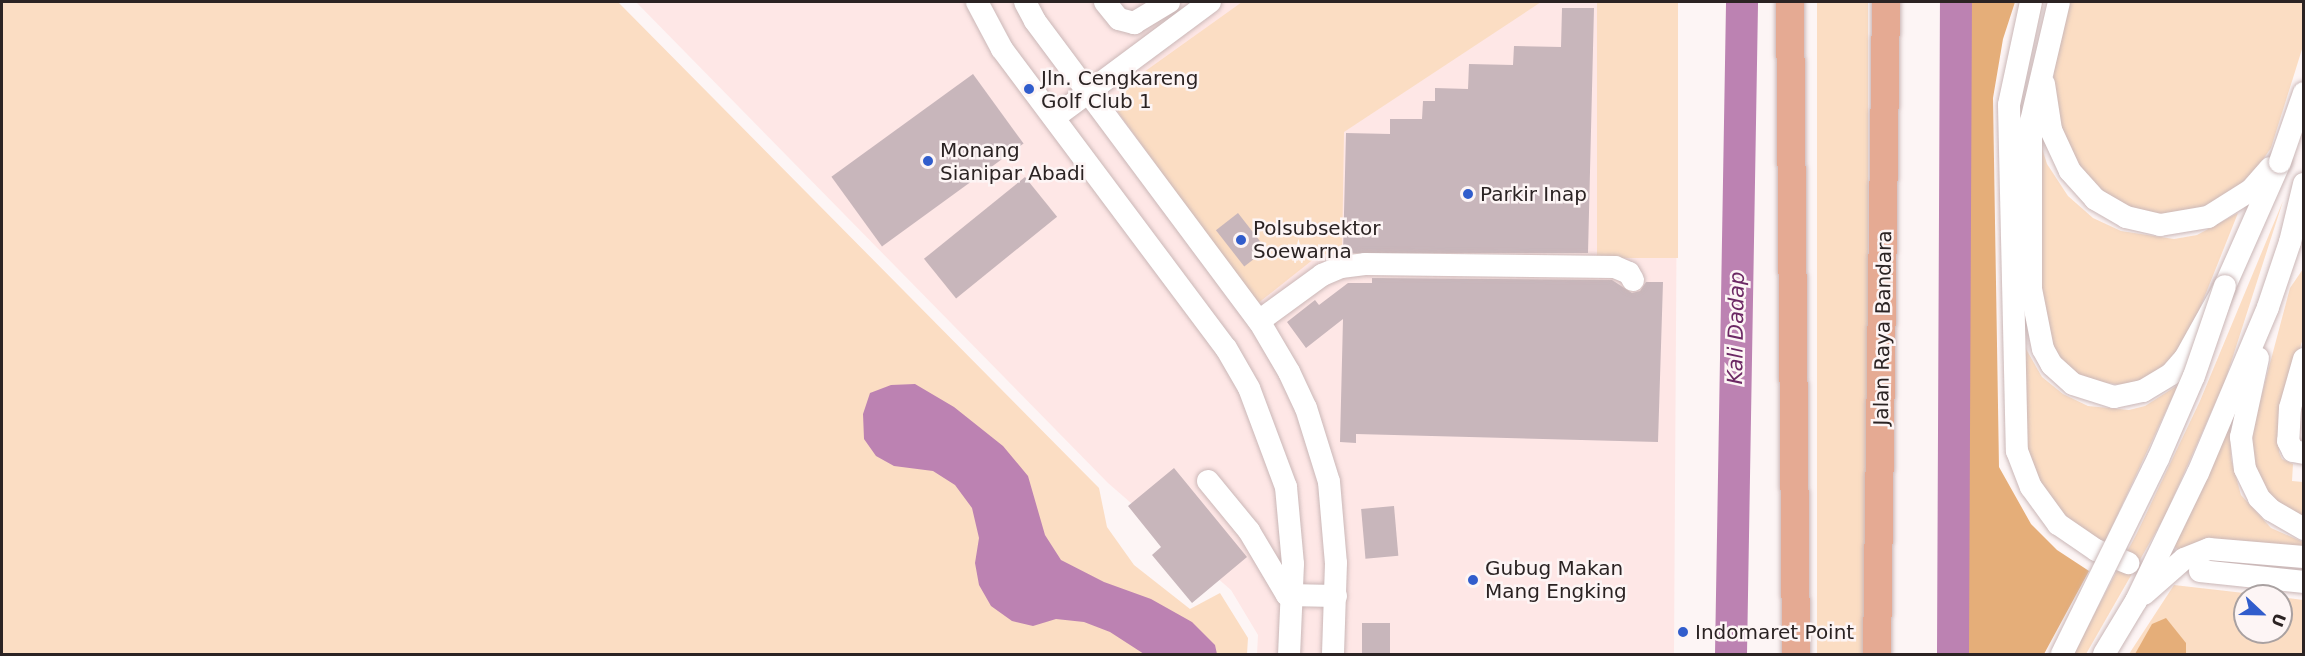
<!DOCTYPE html>
<html>
<head>
<meta charset="utf-8">
<style>
  body { margin:0 }
  #map { position:relative; width:2305px; height:656px; overflow:hidden; background:#fdf5f5; font-family:"DejaVu Sans",sans-serif }
  div>[style] { position:absolute }
  .built>* { inset:0; background:#fee7e6 }
  .green>* { inset:0; background:#fbddc3; transform-origin:0 0 }
  .forest>* { inset:0; background:#e5ae79 }
  .water>* { inset:0; background:#bc82b2 }
  .river>* { height:32px; margin:-16px; padding:0 16px; transform-origin:16px; border-radius:16px; background:#bc82b2 }
  .building>* { inset:0; background:#c8b6bb; transform-origin:0 0 }
  .roads { filter:drop-shadow(0 0 2px #cab7b7) drop-shadow(0 0 2px #cab7b7) }
  .minor>* { height:22px; margin:-11px; padding:0 11px; transform-origin:11px; border-radius:11px; background:#fff }
  .major>* { height:28px; margin:-14px; padding:0 14px; transform-origin:14px; border-radius:14px; background:#e5aa93 }
  .bridges { filter:drop-shadow(0 0 2px #cab7b7) drop-shadow(0 0 2px #cab7b7) }
  .minor-bridge>* { height:22px; margin:-11px; padding:0 11px; transform-origin:11px; border-radius:11px; background:#fff }
  .dots>* { width:16px; height:16px; translate:-50% -50%; box-sizing:border-box; border:3px solid #fdf5f5; border-radius:50% }
  span { translate:-50% -50%; white-space:nowrap; text-align:center; line-height:1.15; -webkit-text-stroke:5px #fdf5f5; paint-order:stroke }
  .poi-label { font-size:20px; color:#2b2323 }
  .left { translate:0 -50%; text-align:left }
  .street-label { font-size:20px; color:#2b2323 }
  .water-label { font-size:21px; color:#6c2864; font-style:italic }
  .frame { position:absolute; inset:0; border:3px solid #2b2323; pointer-events:none }
  .north { position:absolute; left:2233px; top:584px; width:60px; height:60px; box-sizing:border-box; background:#fdf5f5; border:2px solid #a9a1a1; border-radius:50%; rotate:112deg; font-size:16px; font-weight:700; line-height:24px; text-align:center; color:#2b2323 }
  .north::after { content:''; display:block; margin:auto; width:21px; height:27px; background:#315dcc; clip-path:polygon(50% 0,100% 100%,50% 72%,0 100%) }
</style>
</head>
<body>
<div id="map">
  <div class="built">
    <div style="clip-path:polygon(636px 2px,1678px 2px,1674px 654px,1257px 654px,1258px 635px,1231px 590px,1108px 483px)"></div>
  </div>
  <div class="green">
    <div style="clip-path:polygon(2px 2px,618px 2px,1099px 488px,1107px 527px,1134px 565px,1190px 609px,1220px 593px,1248px 638px,1247px 654px,2px 654px)"></div>
    <div style="clip-path:polygon(1242px 2px,1541px 2px,1344px 132px,1342px 255px,1320px 254px,1257px 304px,1118px 112px,1119px 98px,1130px 82px)"></div>
    <div style="left:1597px;top:2px;width:81px;height:256px"></div>
    <div style="left:1817px;top:2px;width:51px;height:652px"></div>
    <div style="clip-path:polygon(2037px 2px,2043px 2px,2021px 89px,2017px 129px,2021px 329px,2026px 349px,2042px 377px,2063px 394px,2088px 406px,2129px 410px,2145px 406px,2178px 385px,2102px 548px,2060px 519px,2033px 484px,2016px 424px,2012px 130px,2016px 87px)"></div>
    <div style="clip-path:polygon(2067px 2px,2303px 2px,2303px 46px,2271px 148px,2255px 171px,2225px 198px,2185px 213px,2153px 215px,2126px 208px,2099px 192px,2060px 138px,2053px 90px,2055px 52px)"></div>
    <div style="clip-path:polygon(2036px 130px,2047px 164px,2068px 196px,2093px 218px,2121px 231px,2174px 239px,2197px 235px,2238px 213px,2188px 338px,2172px 361px,2132px 386px,2090px 381px,2072px 371px,2057px 355px,2047px 335px,2041px 309px)"></div>
    <div style="clip-path:polygon(2283px 201px,2225px 381px,2165px 516px,2086px 654px,2073px 654px,2137px 533px,2200px 401px)"></div>
    <div style="clip-path:polygon(2303px 269px,2303px 338px,2281px 413px,2279px 452px,2282px 459px,2293px 464px,2292px 481px,2303px 482px,2303px 520px,2274px 502px,2254px 470px,2251px 435px,2290px 288px)"></div>
    <div style="clip-path:polygon(2230px 421px,2231px 459px,2241px 495px,2271px 528px,2303px 542px,2303px 548px,2209px 539px,2179px 550px,2172px 545px)"></div>
    <div style="clip-path:polygon(2174px 585px,2270px 596px,2245px 596px,2245px 632px,2281px 632px,2281px 597px,2303px 600px,2303px 654px,2129px 654px)"></div>
  </div>
  <div class="forest">
    <div style="clip-path:polygon(1960px 2px,2015px 2px,2003px 39px,1993px 98px,1999px 467px,2031px 524px,2057px 550px,2089px 571px,2044px 654px,1957px 654px)"></div>
    <div style="clip-path:polygon(2166px 618px,2186px 643px,2186px 654px,2135px 654px,2152px 624px)"></div>
  </div>
  <div class="water">
    <div style="clip-path:polygon(915px 384px,954px 407px,1003px 446px,1028px 476px,1045px 535px,1061px 560px,1104px 582px,1151px 599px,1192px 622px,1215px 645px,1217px 654px,1144px 654px,1110px 632px,1084px 622px,1056px 619px,1033px 626px,1012px 621px,991px 606px,979px 585px,975px 563px,979px 538px,972px 508px,955px 485px,933px 471px,894px 466px,876px 456px,864px 439px,863px 414px,870px 393px,891px 385px)"></div>
  </div>
  <div class="river">
    <div style="left:1731px;top:654px;width:652px;rotate:-89.03deg"></div>
    <div style="left:1953px;top:654px;width:652px;rotate:-89.74deg"></div>
  </div>
  <div class="building">
    <div style="clip-path:polygon(1562px 8px,1594px 8px,1588px 253px,1343px 253px,1346px 133px,1390px 134px,1390px 119px,1422px 119px,1423px 101px,1435px 101px,1435px 88px,1468px 89px,1469px 64px,1513px 65px,1514px 46px,1561px 47px)"></div>
    <div style="left:973px;top:74px;width:86px;height:175px;rotate:54deg"></div>
    <div style="left:1025px;top:177px;width:51px;height:130px;rotate:51deg"></div>
    <div style="left:1238px;top:213px;width:46px;height:28px;rotate:52deg"></div>
    <div style="clip-path:polygon(1372px 278px,1612px 280px,1632px 293px,1640px 291px,1646px 282px,1663px 282px,1658px 442px,1356px 434px,1356px 443px,1340px 442px,1343px 319px,1306px 348px,1287px 322px,1315px 300px,1319px 305px,1348px 283px,1372px 283px)"></div>
    <div style="clip-path:polygon(1174px 468px,1247px 557px,1192px 603px,1152px 555px,1161px 547px,1128px 506px)"></div>
    <div style="left:1394px;top:506px;width:50px;height:33px;rotate:85deg"></div>
    <div style="left:1362px;top:623px;width:28px;height:31px"></div>
  </div>
  <div class="roads">
    <div class="minor">
      <div style="left:977px;top:2px;width:53px;rotate:62deg"></div>
      <div style="left:1002px;top:49px;width:374px;rotate:53.2deg"></div>
      <div style="left:1226px;top:348px;width:46px;rotate:60.1deg"></div>
      <div style="left:1249px;top:388px;width:106px;rotate:69.5deg"></div>
      <div style="left:1286px;top:487px;width:77px;rotate:84.8deg"></div>
      <div style="left:1293px;top:564px;width:90px;rotate:92.5deg"></div>
      <div style="left:1025px;top:2px;width:21px;rotate:62deg"></div>
      <div style="left:1035px;top:21px;width:374px;rotate:53.3deg"></div>
      <div style="left:1259px;top:321px;width:59px;rotate:59.5deg"></div>
      <div style="left:1289px;top:372px;width:40px;rotate:65deg"></div>
      <div style="left:1306px;top:408px;width:77px;rotate:72.7deg"></div>
      <div style="left:1329px;top:482px;width:81px;rotate:85.1deg"></div>
      <div style="left:1336px;top:563px;width:91px;rotate:91.9deg"></div>
      <div style="left:1105px;top:2px;width:22px;rotate:51deg"></div>
      <div style="left:1119px;top:19px;width:16px;rotate:15deg"></div>
      <div style="left:1134px;top:23px;width:41px;rotate:-31deg"></div>
      <div style="left:2031px;top:2px;width:105px;rotate:102.1deg"></div>
      <div style="left:2009px;top:105px;width:346px;rotate:88.7deg"></div>
      <div style="left:2017px;top:451px;width:39px;rotate:69deg"></div>
      <div style="left:2031px;top:487px;width:46px;rotate:53.9deg"></div>
      <div style="left:2058px;top:524px;width:46px;rotate:34.4deg"></div>
      <div style="left:2096px;top:550px;width:35px;rotate:22deg"></div>
      <div style="left:2059px;top:2px;width:122px;rotate:103.2deg"></div>
      <div style="left:2031px;top:121px;width:168px;rotate:90deg"></div>
      <div style="left:2031px;top:289px;width:61px;rotate:78.7deg"></div>
      <div style="left:2043px;top:349px;width:18px;rotate:61deg"></div>
      <div style="left:2052px;top:365px;width:28px;rotate:42deg"></div>
      <div style="left:2073px;top:384px;width:43px;rotate:17.6deg"></div>
      <div style="left:2114px;top:397px;width:30px;rotate:-12deg"></div>
      <div style="left:2143px;top:391px;width:33px;rotate:-31deg"></div>
      <div style="left:2171px;top:374px;width:21px;rotate:-49deg"></div>
      <div style="left:2185px;top:358px;width:82px;rotate:-60.9deg"></div>
      <div style="left:2225px;top:286px;width:136px;rotate:-66.1deg"></div>
      <div style="left:2044px;top:84px;width:47px;rotate:81.3deg"></div>
      <div style="left:2051px;top:130px;width:45px;rotate:65.1deg"></div>
      <div style="left:2070px;top:171px;width:38px;rotate:48deg"></div>
      <div style="left:2095px;top:199px;width:36px;rotate:30deg"></div>
      <div style="left:2126px;top:217px;width:35px;rotate:13deg"></div>
      <div style="left:2160px;top:225px;width:49px;rotate:-9.5deg"></div>
      <div style="left:2208px;top:217px;width:51px;rotate:-32.1deg"></div>
      <div style="left:2251px;top:190px;width:29px;rotate:-49deg"></div>
      <div style="left:1055px;top:117px;width:193px;rotate:-36.6deg"></div>
      <div style="left:1259px;top:321px;width:78px;rotate:-36.1deg"></div>
      <div style="left:1322px;top:275px;width:21px;rotate:-23deg"></div>
      <div style="left:1341px;top:267px;width:24px;rotate:-7deg"></div>
      <div style="left:1365px;top:264px;width:250px;rotate:0.7deg"></div>
      <div style="left:1615px;top:267px;width:15px;rotate:23deg"></div>
      <div style="left:1629px;top:273px;width:8px;rotate:60deg"></div>
      <div style="left:2258px;top:358px;width:81px;rotate:102.1deg"></div>
      <div style="left:2241px;top:437px;width:32px;rotate:83deg"></div>
      <div style="left:2245px;top:469px;width:32px;rotate:64deg"></div>
      <div style="left:2259px;top:498px;width:17px;rotate:45deg"></div>
      <div style="left:2271px;top:510px;width:38px;rotate:30deg"></div>
      <div style="left:2304px;top:359px;width:51px;rotate:105.9deg"></div>
      <div style="left:2290px;top:408px;width:33px;rotate:93deg"></div>
      <div style="left:2288px;top:441px;width:11px;rotate:63deg"></div>
      <div style="left:2293px;top:451px;width:11px;rotate:10deg"></div>
      <div style="left:1208px;top:481px;width:65px;rotate:50.6deg"></div>
      <div style="left:1249px;top:531px;width:74px;rotate:59.3deg"></div>
      <div style="left:1287px;top:595px;width:49px;rotate:1.2deg"></div>
      <div style="left:2200px;top:571px;width:105px;rotate:6deg"></div>
      <div style="left:2144px;top:594px;width:53px;rotate:-41.2deg"></div>
      <div style="left:2184px;top:559px;width:27px;rotate:-22deg"></div>
      <div style="left:2209px;top:549px;width:95px;rotate:4.8deg"></div>
      <div style="left:2104px;top:654px;width:62px;rotate:-58.9deg"></div>
      <div style="left:2136px;top:601px;width:142px;rotate:-64.2deg"></div>
      <div style="left:2198px;top:473px;width:180px;rotate:-67.1deg"></div>
      <div style="left:2268px;top:307px;width:69px;rotate:-71.3deg"></div>
      <div style="left:2290px;top:242px;width:60px;rotate:-76.4deg"></div>
    </div>
    <div class="major">
      <div style="left:1790px;top:2px;width:652px;rotate:89.47deg"></div>
      <div style="left:1877px;top:654px;width:652px;rotate:-89.21deg"></div>
    </div>
  </div>
  <div class="bridges">
    <div class="minor-bridge">
      <div style="left:2280px;top:162px;width:73px;rotate:-70.8deg"></div>
      <div style="left:2062px;top:654px;width:217px;rotate:-63.8deg"></div>
      <div style="left:2158px;top:459px;width:90px;rotate:-66.6deg"></div>
      <div style="left:2194px;top:376px;width:95px;rotate:-71deg"></div>
    </div>
  </div>
  <div class="dots">
    <div style="left:1029px;top:89px;background:#315dcc"></div>
    <div style="left:928px;top:161px;background:#315dcc"></div>
    <div style="left:1468px;top:194px;background:#315dcc"></div>
    <div style="left:1241px;top:240px;background:#315dcc"></div>
    <div style="left:1473px;top:580px;background:#315dcc"></div>
    <div style="left:1683px;top:632px;background:#315dcc"></div>
  </div>
  <div class="poi-label">
    <span class="left" style="left:1041px;top:90px">Jln. Cengkareng<br>Golf Club 1</span>
    <span class="left" style="left:940px;top:162px">Monang<br>Sianipar Abadi</span>
    <span class="left" style="left:1480px;top:194px">Parkir Inap</span>
    <span class="left" style="left:1253px;top:240px">Polsubsektor<br>Soewarna</span>
    <span class="left" style="left:1485px;top:580px">Gubug Makan<br>Mang Engking</span>
    <span class="left" style="left:1695px;top:632px">Indomaret Point</span>
  </div>
  <div class="street-label">
    <span style="left:1883px;top:328px;rotate:-89deg">Jalan Raya Bandara</span>
  </div>
  <div class="water-label">
    <span style="left:1736px;top:328px;rotate:-89deg">Kali Dadap</span>
  </div>
  <div class="frame"></div>
  <div class="north">U</div>
</div>
</body>
</html>
